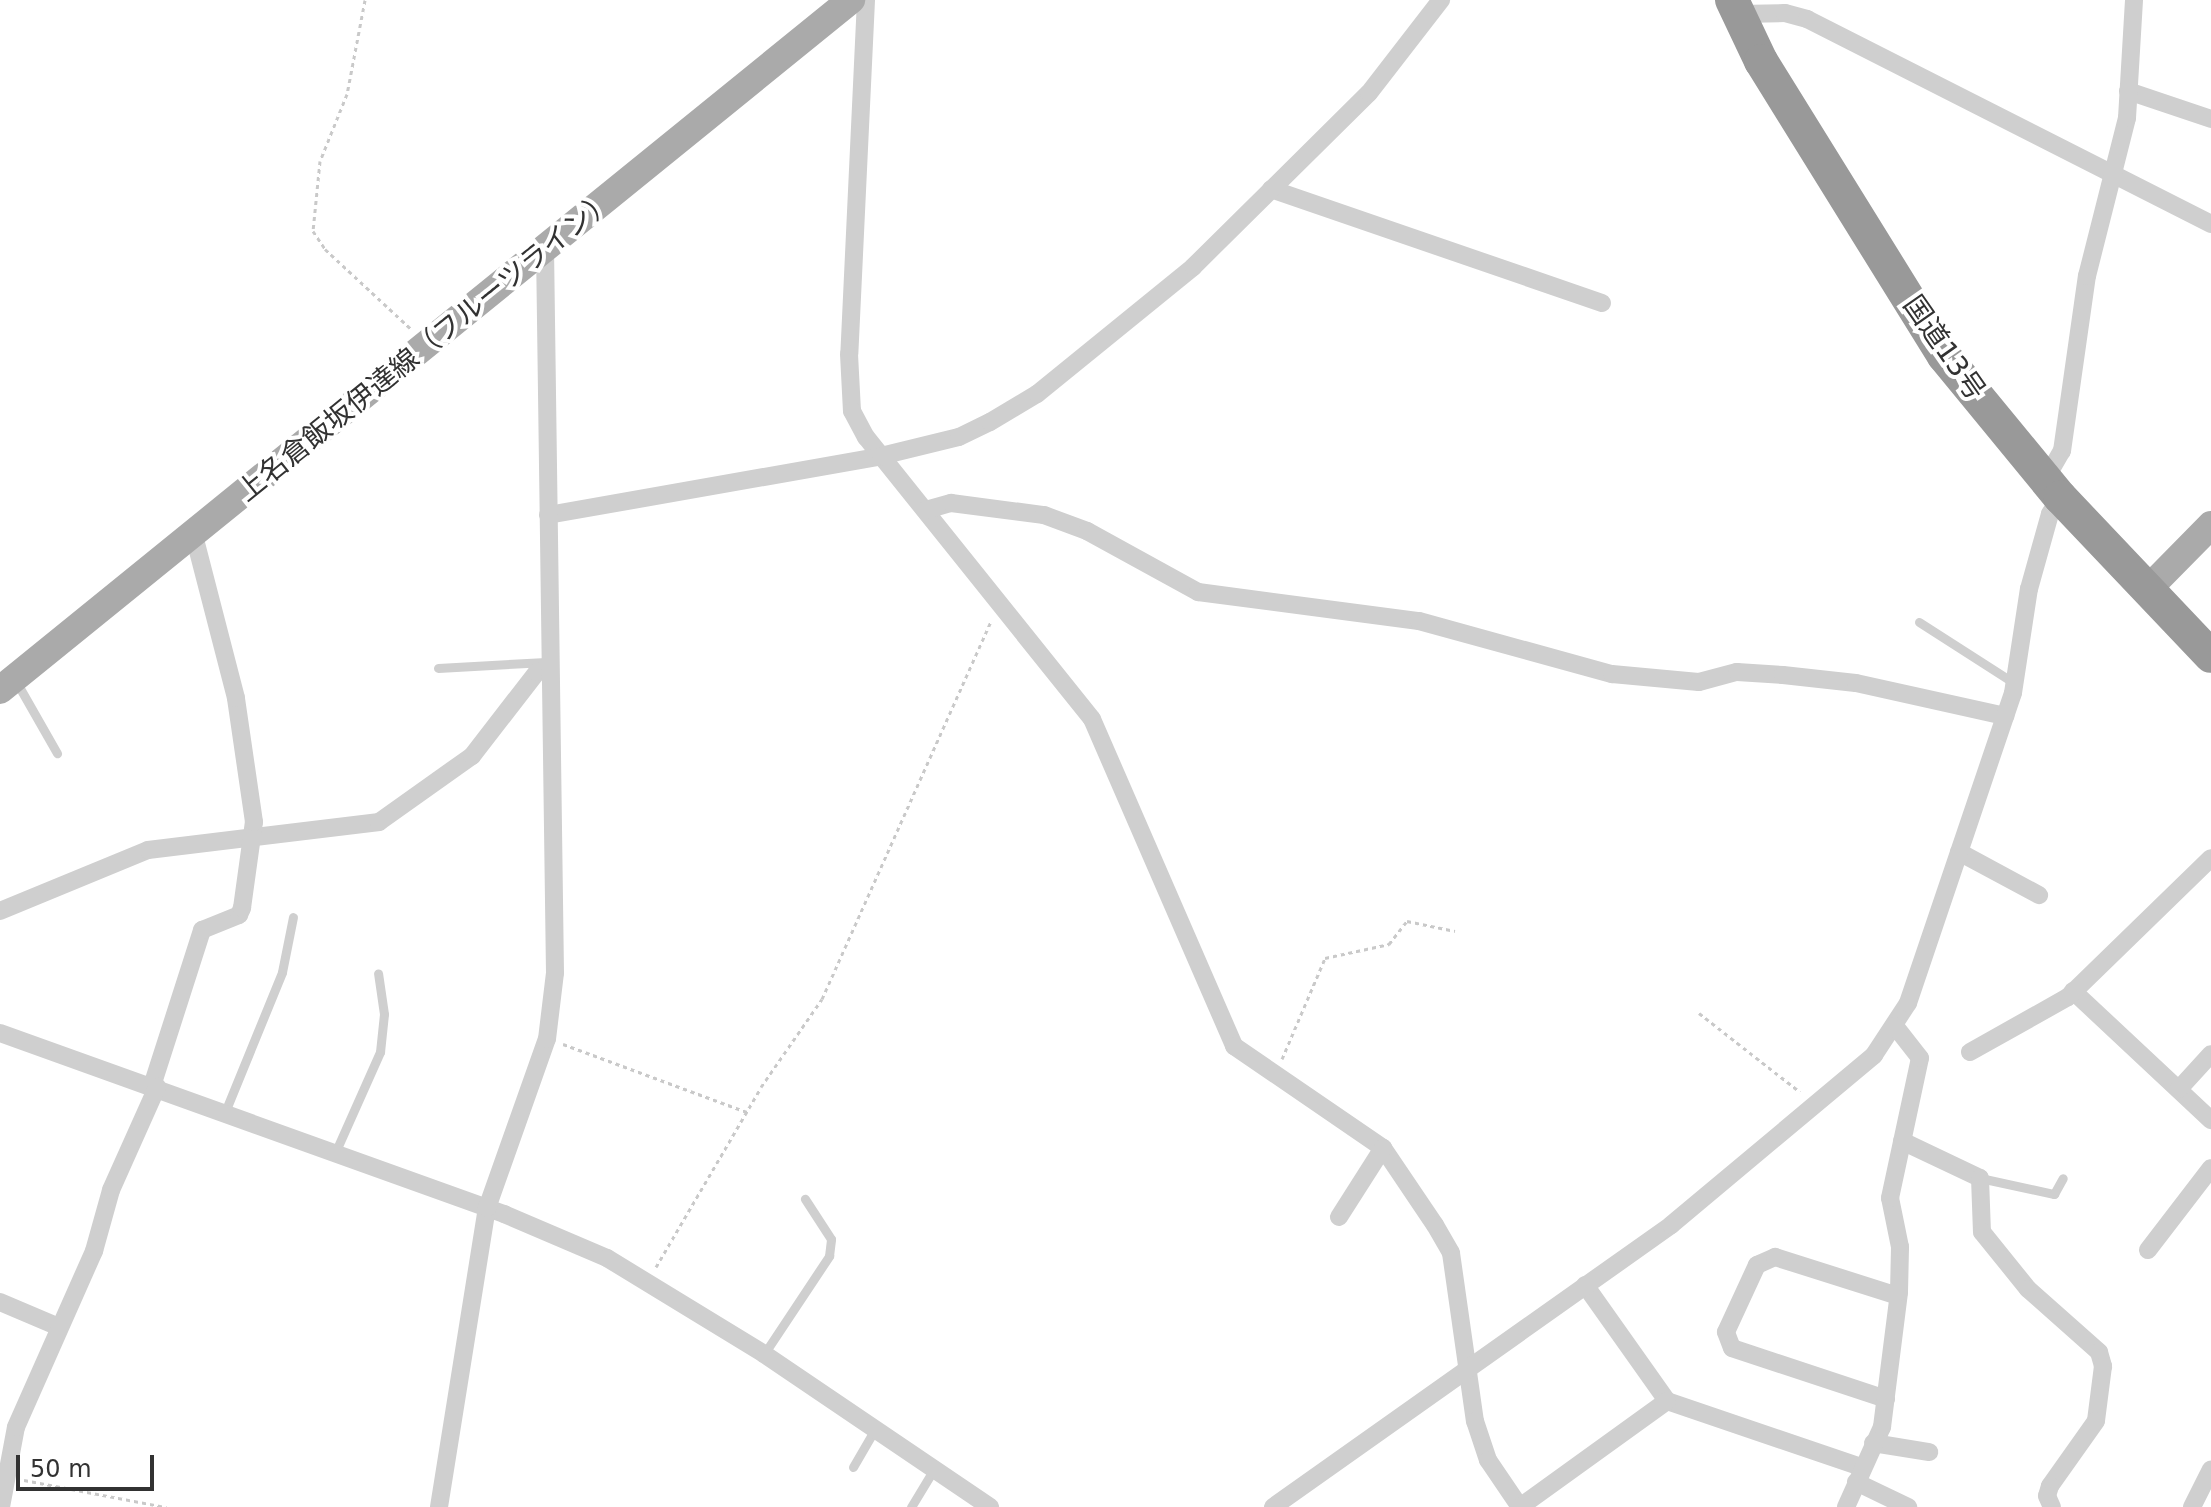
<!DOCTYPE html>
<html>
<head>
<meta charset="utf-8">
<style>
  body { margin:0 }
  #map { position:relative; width:2211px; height:1507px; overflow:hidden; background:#fff; font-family:"DejaVu Sans","Noto Sans JP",sans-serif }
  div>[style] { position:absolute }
  .path>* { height:3px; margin-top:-1.5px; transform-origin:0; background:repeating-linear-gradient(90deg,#c9c9c9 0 4px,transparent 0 8px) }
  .lane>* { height:9px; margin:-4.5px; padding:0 4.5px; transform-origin:4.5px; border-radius:4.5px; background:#cfcfcf }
  .street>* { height:18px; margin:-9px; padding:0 9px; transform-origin:9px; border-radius:9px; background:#cfcfcf }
  .primary>* { height:28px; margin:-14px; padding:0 14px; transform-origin:14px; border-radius:14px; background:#aaa }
  .highway>* { height:34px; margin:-17px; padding:0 17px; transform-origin:17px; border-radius:17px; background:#999 }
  span { translate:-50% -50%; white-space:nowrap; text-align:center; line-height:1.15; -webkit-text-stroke:8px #fff; paint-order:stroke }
  .street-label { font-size:28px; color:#323232 }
  .scale { position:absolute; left:16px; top:1455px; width:138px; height:36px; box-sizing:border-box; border:4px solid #323232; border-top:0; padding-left:10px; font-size:24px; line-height:28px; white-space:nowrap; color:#323232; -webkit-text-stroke:6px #fff; paint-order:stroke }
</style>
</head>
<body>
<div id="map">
  <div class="path">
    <div style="left:365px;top:0;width:96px;rotate:100.8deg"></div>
    <div style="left:347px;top:94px;width:72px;rotate:111.9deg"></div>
    <div style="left:320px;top:161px;width:70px;rotate:95.7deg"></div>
    <div style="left:313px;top:231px;width:22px;rotate:56deg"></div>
    <div style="left:325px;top:249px;width:117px;rotate:42.9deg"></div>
    <div style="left:1699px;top:1013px;width:128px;rotate:38deg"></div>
    <div style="left:563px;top:1044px;width:196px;rotate:20.3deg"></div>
    <div style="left:1282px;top:1059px;width:110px;rotate:-66.9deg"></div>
    <div style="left:1325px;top:958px;width:66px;rotate:-12.3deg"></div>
    <div style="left:1389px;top:944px;width:29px;rotate:-52deg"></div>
    <div style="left:1407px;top:921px;width:49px;rotate:11.8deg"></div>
    <div style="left:656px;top:1267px;width:208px;rotate:-59.7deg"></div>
    <div style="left:761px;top:1087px;width:107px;rotate:-55.3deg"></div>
    <div style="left:822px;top:999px;width:413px;rotate:-65.9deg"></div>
    <div style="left:24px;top:1480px;width:145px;rotate:10.8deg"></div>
  </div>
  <div class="lane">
    <div style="left:1919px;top:622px;width:113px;rotate:32.7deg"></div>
    <div style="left:438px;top:668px;width:108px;rotate:-3.2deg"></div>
    <div style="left:17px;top:683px;width:81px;rotate:60.3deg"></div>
    <div style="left:225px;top:1112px;width:151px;rotate:-67.8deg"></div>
    <div style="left:282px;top:972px;width:56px;rotate:-78.7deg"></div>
    <div style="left:335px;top:1153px;width:111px;rotate:-66deg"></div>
    <div style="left:380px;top:1052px;width:38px;rotate:-84deg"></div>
    <div style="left:384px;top:1014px;width:41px;rotate:-98.3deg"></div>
    <div style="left:1980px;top:1178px;width:76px;rotate:12.2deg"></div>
    <div style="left:2054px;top:1194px;width:18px;rotate:-61deg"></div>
    <div style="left:764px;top:1354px;width:118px;rotate:-56.4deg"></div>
    <div style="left:829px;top:1256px;width:17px;rotate:-83deg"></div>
    <div style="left:831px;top:1239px;width:48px;rotate:-123deg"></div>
    <div style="left:853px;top:1467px;width:44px;rotate:-59.9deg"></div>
    <div style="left:911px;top:1507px;width:44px;rotate:-58.8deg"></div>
  </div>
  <div class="street">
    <div style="left:866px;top:0;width:354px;rotate:92.7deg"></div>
    <div style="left:849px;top:354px;width:57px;rotate:87deg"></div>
    <div style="left:852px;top:411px;width:30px;rotate:62deg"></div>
    <div style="left:866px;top:437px;width:361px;rotate:51.3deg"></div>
    <div style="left:1092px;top:719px;width:357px;rotate:66.5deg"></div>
    <div style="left:1234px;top:1046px;width:181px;rotate:34.4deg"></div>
    <div style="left:1383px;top:1148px;width:93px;rotate:56deg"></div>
    <div style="left:1435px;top:1225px;width:32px;rotate:60deg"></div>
    <div style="left:1451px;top:1253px;width:170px;rotate:81.9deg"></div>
    <div style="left:1475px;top:1421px;width:41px;rotate:71.6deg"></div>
    <div style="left:1488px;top:1460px;width:57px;rotate:55.8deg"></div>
    <div style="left:1739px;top:14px;width:46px;rotate:-1.2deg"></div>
    <div style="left:1785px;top:13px;width:23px;rotate:15deg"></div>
    <div style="left:1807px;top:19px;width:453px;rotate:26.9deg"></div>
    <div style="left:2128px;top:91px;width:88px;rotate:18.6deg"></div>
    <div style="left:1271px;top:189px;width:350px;rotate:19deg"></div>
    <div style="left:2045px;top:480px;width:34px;rotate:-60deg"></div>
    <div style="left:2062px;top:451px;width:177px;rotate:-81.9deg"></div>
    <div style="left:2087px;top:276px;width:163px;rotate:-75.8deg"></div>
    <div style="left:2127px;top:118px;width:118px;rotate:-86.6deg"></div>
    <div style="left:926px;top:510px;width:26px;rotate:-16deg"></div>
    <div style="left:951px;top:503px;width:94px;rotate:7.4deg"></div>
    <div style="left:1044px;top:515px;width:46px;rotate:20.4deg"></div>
    <div style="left:1087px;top:531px;width:127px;rotate:28.8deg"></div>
    <div style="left:1198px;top:592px;width:223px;rotate:7.5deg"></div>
    <div style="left:1419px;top:621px;width:200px;rotate:15.4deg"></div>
    <div style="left:1612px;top:674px;width:87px;rotate:5.3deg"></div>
    <div style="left:1699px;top:682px;width:39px;rotate:-15deg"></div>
    <div style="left:1737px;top:672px;width:46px;rotate:3.7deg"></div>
    <div style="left:1783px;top:675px;width:73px;rotate:6.3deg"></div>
    <div style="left:1856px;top:683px;width:153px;rotate:12.5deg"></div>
    <div style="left:548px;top:515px;width:338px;rotate:-10deg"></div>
    <div style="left:881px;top:456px;width:80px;rotate:-13.7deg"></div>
    <div style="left:959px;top:437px;width:34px;rotate:-26deg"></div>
    <div style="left:990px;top:422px;width:55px;rotate:-30.8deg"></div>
    <div style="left:1037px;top:394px;width:201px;rotate:-39.1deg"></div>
    <div style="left:1193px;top:267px;width:247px;rotate:-44.7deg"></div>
    <div style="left:1369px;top:93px;width:118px;rotate:-52.3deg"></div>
    <div style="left:1959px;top:852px;width:91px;rotate:28.3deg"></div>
    <div style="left:0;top:911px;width:160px;rotate:-22.4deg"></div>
    <div style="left:148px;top:850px;width:233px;rotate:-6.9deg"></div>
    <div style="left:379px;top:822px;width:114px;rotate:-35.4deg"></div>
    <div style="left:472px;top:756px;width:106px;rotate:-52.3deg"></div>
    <div style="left:537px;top:672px;width:11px;rotate:-10deg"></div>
    <div style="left:2073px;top:991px;width:189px;rotate:43.1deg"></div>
    <div style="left:0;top:1033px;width:536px;rotate:19.75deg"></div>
    <div style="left:504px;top:1214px;width:112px;rotate:23.1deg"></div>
    <div style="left:607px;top:1258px;width:184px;rotate:31.4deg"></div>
    <div style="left:764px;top:1354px;width:273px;rotate:34.1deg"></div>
    <div style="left:1970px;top:1052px;width:112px;rotate:-29.3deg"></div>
    <div style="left:2068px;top:997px;width:199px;rotate:-44.2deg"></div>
    <div style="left:152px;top:1086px;width:164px;rotate:-72.2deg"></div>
    <div style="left:202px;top:930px;width:40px;rotate:-22deg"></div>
    <div style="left:239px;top:915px;width:8px;rotate:-67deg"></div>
    <div style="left:242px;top:908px;width:87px;rotate:-82.1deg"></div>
    <div style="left:254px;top:822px;width:125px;rotate:-98.3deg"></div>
    <div style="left:236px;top:698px;width:167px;rotate:-104.5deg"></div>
    <div style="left:2179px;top:1089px;width:47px;rotate:-47.6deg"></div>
    <div style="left:1902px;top:1141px;width:86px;rotate:25.4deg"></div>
    <div style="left:1980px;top:1178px;width:54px;rotate:87.9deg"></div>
    <div style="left:1982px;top:1232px;width:73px;rotate:51.1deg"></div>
    <div style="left:2028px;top:1289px;width:95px;rotate:41.6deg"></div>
    <div style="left:2099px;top:1352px;width:15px;rotate:74deg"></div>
    <div style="left:2103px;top:1366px;width:55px;rotate:97.3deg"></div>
    <div style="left:2096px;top:1421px;width:80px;rotate:125.3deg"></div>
    <div style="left:2050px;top:1486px;width:10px;rotate:107deg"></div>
    <div style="left:2047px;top:1496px;width:12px;rotate:66deg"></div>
    <div style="left:1339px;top:1217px;width:82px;rotate:-57.5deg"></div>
    <div style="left:2148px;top:1250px;width:103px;rotate:-52.5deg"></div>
    <div style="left:1585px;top:1285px;width:142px;rotate:54.7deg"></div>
    <div style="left:1667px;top:1401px;width:205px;rotate:18.8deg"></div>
    <div style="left:0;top:1302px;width:64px;rotate:23deg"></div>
    <div style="left:1886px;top:1399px;width:162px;rotate:-161.7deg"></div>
    <div style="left:1732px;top:1348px;width:17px;rotate:-111deg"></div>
    <div style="left:1726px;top:1332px;width:74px;rotate:-65.2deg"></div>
    <div style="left:1757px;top:1265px;width:20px;rotate:-24deg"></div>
    <div style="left:1775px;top:1257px;width:129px;rotate:17.6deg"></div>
    <div style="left:1873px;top:1443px;width:57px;rotate:9.1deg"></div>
    <div style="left:1856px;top:1482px;width:58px;rotate:25.7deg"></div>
    <div style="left:1px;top:1507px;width:81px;rotate:-79.4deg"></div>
    <div style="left:16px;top:1427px;width:193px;rotate:-66.1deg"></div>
    <div style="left:94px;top:1251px;width:63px;rotate:-74.4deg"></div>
    <div style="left:111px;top:1190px;width:113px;rotate:-65.9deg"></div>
    <div style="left:439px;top:1507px;width:303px;rotate:-80.9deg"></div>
    <div style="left:487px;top:1208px;width:179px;rotate:-70.5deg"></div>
    <div style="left:547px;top:1039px;width:66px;rotate:-83.1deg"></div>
    <div style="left:555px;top:973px;width:723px;rotate:-90.79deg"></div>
    <div style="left:1273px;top:1507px;width:488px;rotate:-35.3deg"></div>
    <div style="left:1671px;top:1225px;width:265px;rotate:-39.9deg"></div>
    <div style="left:1874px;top:1055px;width:62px;rotate:-56.8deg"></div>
    <div style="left:1908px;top:1003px;width:327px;rotate:-71.3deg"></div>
    <div style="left:2013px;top:693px;width:105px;rotate:-81.3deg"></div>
    <div style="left:2029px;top:589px;width:78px;rotate:-74.4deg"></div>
    <div style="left:2050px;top:514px;width:20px;rotate:-60deg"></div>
    <div style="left:1520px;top:1507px;width:181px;rotate:-35.8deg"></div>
    <div style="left:1846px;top:1507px;width:88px;rotate:-65.8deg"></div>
    <div style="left:1882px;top:1427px;width:136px;rotate:-82.8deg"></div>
    <div style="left:1899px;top:1292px;width:45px;rotate:-88.7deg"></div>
    <div style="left:1900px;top:1247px;width:50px;rotate:-101.5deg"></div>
    <div style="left:1890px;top:1198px;width:143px;rotate:-77.9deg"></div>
    <div style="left:1920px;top:1058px;width:41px;rotate:-128deg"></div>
    <div style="left:2192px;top:1507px;width:42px;rotate:-63.4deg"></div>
  </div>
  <div class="primary">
    <div style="left:2150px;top:587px;width:87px;rotate:-45.5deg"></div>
    <div style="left:0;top:690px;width:1096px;rotate:-39.04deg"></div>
  </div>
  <div class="highway">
    <div style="left:1732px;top:0;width:68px;rotate:64.6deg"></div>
    <div style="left:1761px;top:61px;width:347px;rotate:58.2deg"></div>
    <div style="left:1944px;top:356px;width:183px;rotate:50.6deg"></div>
    <div style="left:2060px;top:497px;width:219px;rotate:46.5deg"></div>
  </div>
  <div class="street-label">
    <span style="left:426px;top:346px;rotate:-39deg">上名倉飯坂伊達線（フルーツライン）</span>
    <span style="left:1944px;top:348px;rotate:55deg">国道13号</span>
  </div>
  <div class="scale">50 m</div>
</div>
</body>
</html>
